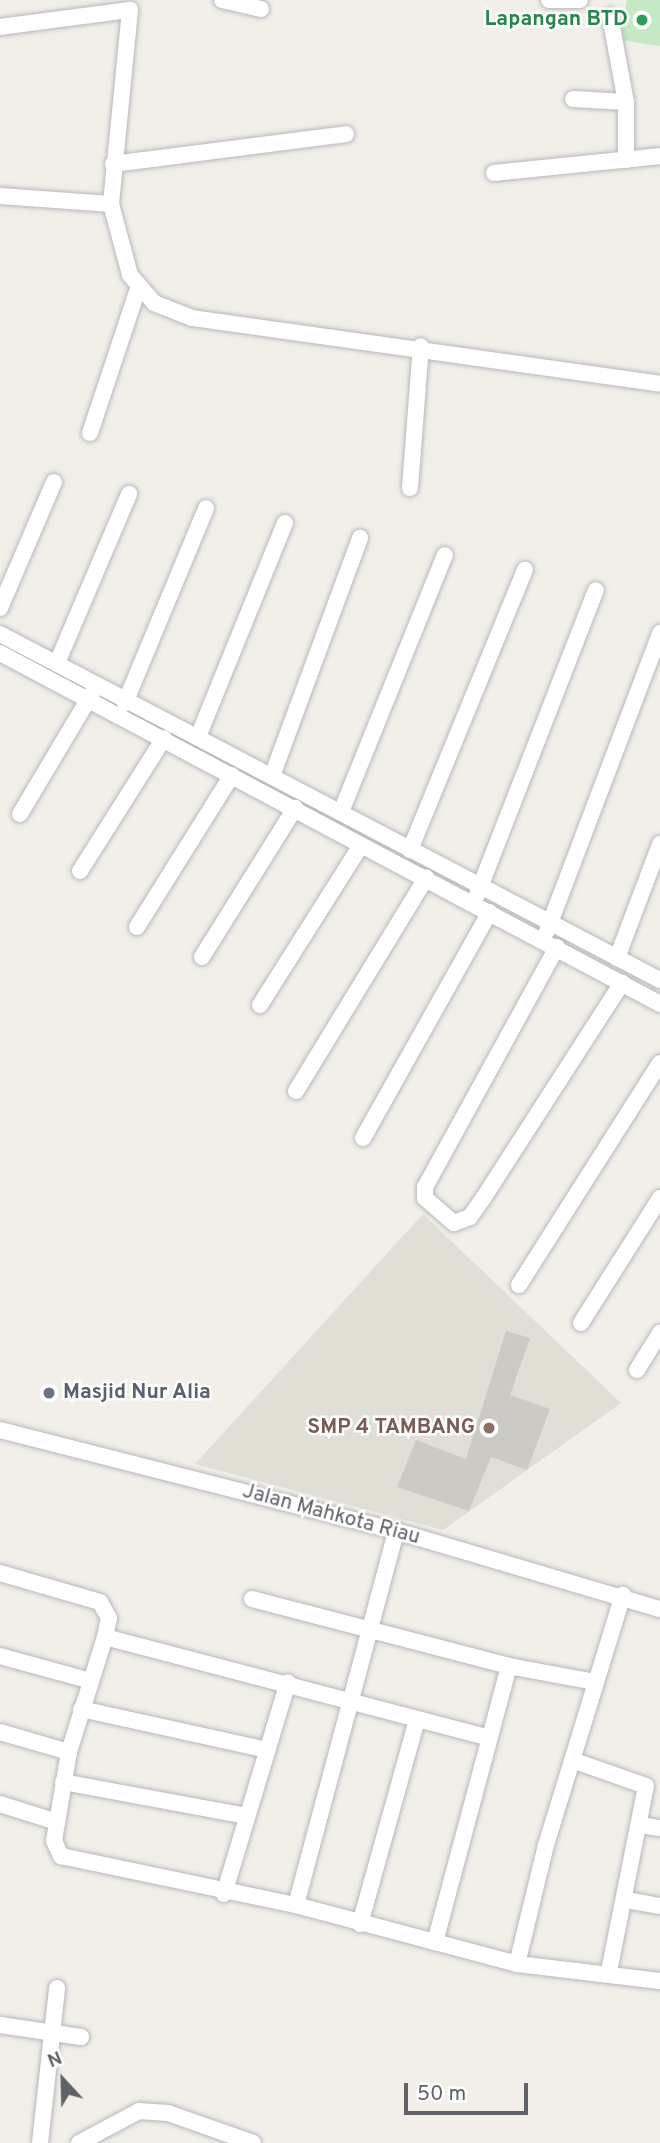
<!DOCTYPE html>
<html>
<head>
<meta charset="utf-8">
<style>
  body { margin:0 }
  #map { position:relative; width:660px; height:2143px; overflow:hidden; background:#f1efe8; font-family:Overpass,sans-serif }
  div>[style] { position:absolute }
  .education>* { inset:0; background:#e1ded6 }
  .green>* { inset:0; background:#c5e8c5 }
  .building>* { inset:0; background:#cccac5 }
  .roads { filter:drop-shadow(0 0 2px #b5b8bc) drop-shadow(0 0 2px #b5b8bc) }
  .minor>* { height:16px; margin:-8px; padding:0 8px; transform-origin:8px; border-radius:8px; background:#fff }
  .dots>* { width:19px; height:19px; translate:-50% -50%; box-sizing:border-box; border:4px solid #fff; border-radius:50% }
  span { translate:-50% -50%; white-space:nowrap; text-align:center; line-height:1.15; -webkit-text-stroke:5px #fff; paint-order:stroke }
  .leisure-label { font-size:21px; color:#27864d; font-weight:700 }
  .right { translate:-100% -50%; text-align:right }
  .worship-label { font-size:21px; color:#5b616d; font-weight:700 }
  .left { translate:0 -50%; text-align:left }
  .education-label { font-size:21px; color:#785e54; font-weight:700 }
  .street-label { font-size:21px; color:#5f6368 }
  .north { position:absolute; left:28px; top:2045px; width:70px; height:70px; -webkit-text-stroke:5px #fff; paint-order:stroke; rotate:338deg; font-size:19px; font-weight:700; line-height:28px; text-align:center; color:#5f6368 }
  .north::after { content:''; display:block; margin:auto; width:24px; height:32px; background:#5f6368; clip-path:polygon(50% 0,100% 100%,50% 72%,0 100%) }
  .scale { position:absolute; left:404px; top:2083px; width:124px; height:32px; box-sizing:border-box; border:4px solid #5f6368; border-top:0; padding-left:9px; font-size:21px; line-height:24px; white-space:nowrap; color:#5f6368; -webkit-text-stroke:5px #fff; paint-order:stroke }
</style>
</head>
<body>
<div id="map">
  <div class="education">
    <div style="clip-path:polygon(423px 1214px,621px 1403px,443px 1530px,195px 1464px)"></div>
  </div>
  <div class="green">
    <div style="clip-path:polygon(627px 0,660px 0,660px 46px,620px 40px)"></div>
  </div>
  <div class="building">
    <div style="clip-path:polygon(506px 1331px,530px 1338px,510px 1395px,550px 1409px,527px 1470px,491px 1457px,469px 1511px,397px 1487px,416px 1440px,466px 1459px)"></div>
  </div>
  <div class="roads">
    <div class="minor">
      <div style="left:222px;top:0;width:40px;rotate:13deg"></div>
      <div style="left:549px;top:0;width:31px"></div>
      <div style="left:610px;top:16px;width:87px;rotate:79.5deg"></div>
      <div style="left:626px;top:102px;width:58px;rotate:90deg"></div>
      <div style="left:0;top:27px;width:131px;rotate:-7.5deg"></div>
      <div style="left:130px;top:10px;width:195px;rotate:95.6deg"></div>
      <div style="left:573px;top:99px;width:53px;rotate:3.2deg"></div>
      <div style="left:113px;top:164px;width:235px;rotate:-7.3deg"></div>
      <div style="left:494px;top:173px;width:167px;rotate:-5.8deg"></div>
      <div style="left:0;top:196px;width:111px;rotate:4.1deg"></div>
      <div style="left:111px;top:204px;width:73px;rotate:75deg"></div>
      <div style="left:130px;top:275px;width:37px;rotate:49deg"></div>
      <div style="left:154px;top:303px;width:41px;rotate:21.5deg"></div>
      <div style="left:192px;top:318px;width:473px;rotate:8deg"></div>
      <div style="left:90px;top:433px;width:155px;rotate:-71.6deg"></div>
      <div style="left:410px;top:488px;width:142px;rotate:-85.6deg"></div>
      <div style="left:0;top:608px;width:137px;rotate:-66.8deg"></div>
      <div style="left:0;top:634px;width:745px;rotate:27.67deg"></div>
      <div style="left:0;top:653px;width:748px;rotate:28deg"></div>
      <div style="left:57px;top:663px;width:184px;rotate:-66.9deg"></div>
      <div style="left:125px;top:703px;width:211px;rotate:-67.4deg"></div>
      <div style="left:198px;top:737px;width:231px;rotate:-67.9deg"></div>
      <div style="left:272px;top:776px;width:254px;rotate:-69.7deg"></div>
      <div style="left:341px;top:812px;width:277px;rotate:-68deg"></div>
      <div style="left:20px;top:814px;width:141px;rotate:-59.2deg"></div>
      <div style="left:410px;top:850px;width:303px;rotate:-67.7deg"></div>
      <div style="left:80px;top:871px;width:157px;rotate:-57.7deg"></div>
      <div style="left:477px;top:895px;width:327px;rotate:-68.7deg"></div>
      <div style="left:137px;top:927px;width:179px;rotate:-58deg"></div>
      <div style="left:547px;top:931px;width:319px;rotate:-69.2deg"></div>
      <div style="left:557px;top:947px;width:274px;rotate:118.8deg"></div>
      <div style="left:425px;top:1187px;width:11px;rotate:90deg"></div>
      <div style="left:425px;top:1198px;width:38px;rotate:41deg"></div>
      <div style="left:454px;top:1223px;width:17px;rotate:-21deg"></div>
      <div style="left:470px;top:1217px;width:24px;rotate:-55deg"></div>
      <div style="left:484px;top:1197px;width:255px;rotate:-57.2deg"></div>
      <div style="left:202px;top:957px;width:176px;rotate:-58deg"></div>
      <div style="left:617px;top:958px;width:122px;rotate:-69.3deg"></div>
      <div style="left:260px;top:1005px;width:189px;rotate:-57.7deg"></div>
      <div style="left:296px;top:1091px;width:250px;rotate:-58.6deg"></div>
      <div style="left:363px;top:1138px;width:259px;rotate:-60.7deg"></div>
      <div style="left:519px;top:1285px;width:263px;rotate:-57.6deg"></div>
      <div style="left:581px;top:1323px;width:148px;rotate:-57.7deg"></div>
      <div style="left:637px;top:1370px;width:44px;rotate:-58.1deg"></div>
      <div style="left:0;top:1430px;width:409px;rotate:14.3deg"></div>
      <div style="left:396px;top:1531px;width:275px;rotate:16.5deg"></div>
      <div style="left:0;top:1573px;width:104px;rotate:16.2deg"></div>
      <div style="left:100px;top:1602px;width:18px;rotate:61deg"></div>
      <div style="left:109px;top:1618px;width:19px;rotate:102deg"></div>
      <div style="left:105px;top:1637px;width:395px;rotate:14.7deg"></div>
      <div style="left:252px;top:1599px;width:266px;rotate:14.6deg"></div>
      <div style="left:509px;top:1666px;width:286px;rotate:105deg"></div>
      <div style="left:105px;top:1637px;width:121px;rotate:107.4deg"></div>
      <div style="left:69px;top:1752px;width:90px;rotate:99.6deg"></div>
      <div style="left:54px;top:1841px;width:17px;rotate:65deg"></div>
      <div style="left:61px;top:1856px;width:240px;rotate:11.8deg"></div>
      <div style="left:296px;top:1905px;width:229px;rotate:14.9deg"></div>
      <div style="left:517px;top:1964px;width:144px;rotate:6.8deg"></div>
      <div style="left:0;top:1656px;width:90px;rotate:15.4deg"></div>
      <div style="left:509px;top:1666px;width:87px;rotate:10.5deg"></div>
      <div style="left:81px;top:1709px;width:191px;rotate:12.4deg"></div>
      <div style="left:0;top:1732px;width:72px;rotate:16.2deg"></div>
      <div style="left:572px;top:1760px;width:78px;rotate:19.4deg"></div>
      <div style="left:646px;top:1786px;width:190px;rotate:101.3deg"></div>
      <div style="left:63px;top:1782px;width:186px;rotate:10.5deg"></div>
      <div style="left:0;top:1804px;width:60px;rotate:17.5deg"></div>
      <div style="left:640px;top:1825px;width:20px;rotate:9deg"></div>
      <div style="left:224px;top:1894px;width:221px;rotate:-73.2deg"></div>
      <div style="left:626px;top:1900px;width:35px;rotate:10deg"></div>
      <div style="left:296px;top:1905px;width:387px;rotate:-75deg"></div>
      <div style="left:360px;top:1924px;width:212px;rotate:-74.4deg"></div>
      <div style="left:517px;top:1964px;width:122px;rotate:-76.3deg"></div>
      <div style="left:546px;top:1845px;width:262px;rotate:-72.9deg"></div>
      <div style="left:0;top:2025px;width:82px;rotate:8.4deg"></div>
      <div style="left:40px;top:2143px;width:156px;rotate:-83.7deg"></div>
      <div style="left:79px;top:2143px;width:68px;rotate:-28.1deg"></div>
      <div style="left:139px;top:2111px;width:29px;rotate:4deg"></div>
      <div style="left:168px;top:2113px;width:90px;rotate:19.4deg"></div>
    </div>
  </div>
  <div class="dots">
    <div style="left:642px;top:20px;background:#2e9e5b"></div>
    <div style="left:49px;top:1393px;background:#6b7280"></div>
    <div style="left:489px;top:1428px;background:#8d6e63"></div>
  </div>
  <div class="leisure-label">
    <span class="right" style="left:628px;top:20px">Lapangan BTD</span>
  </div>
  <div class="worship-label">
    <span class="left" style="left:63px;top:1393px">Masjid Nur Alia</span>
  </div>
  <div class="education-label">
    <span class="right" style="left:475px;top:1428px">SMP 4 TAMBANG</span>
  </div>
  <div class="street-label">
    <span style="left:331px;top:1515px;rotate:15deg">Jalan Mahkota Riau</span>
  </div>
  <div class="north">N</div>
  <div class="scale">50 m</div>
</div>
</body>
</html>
